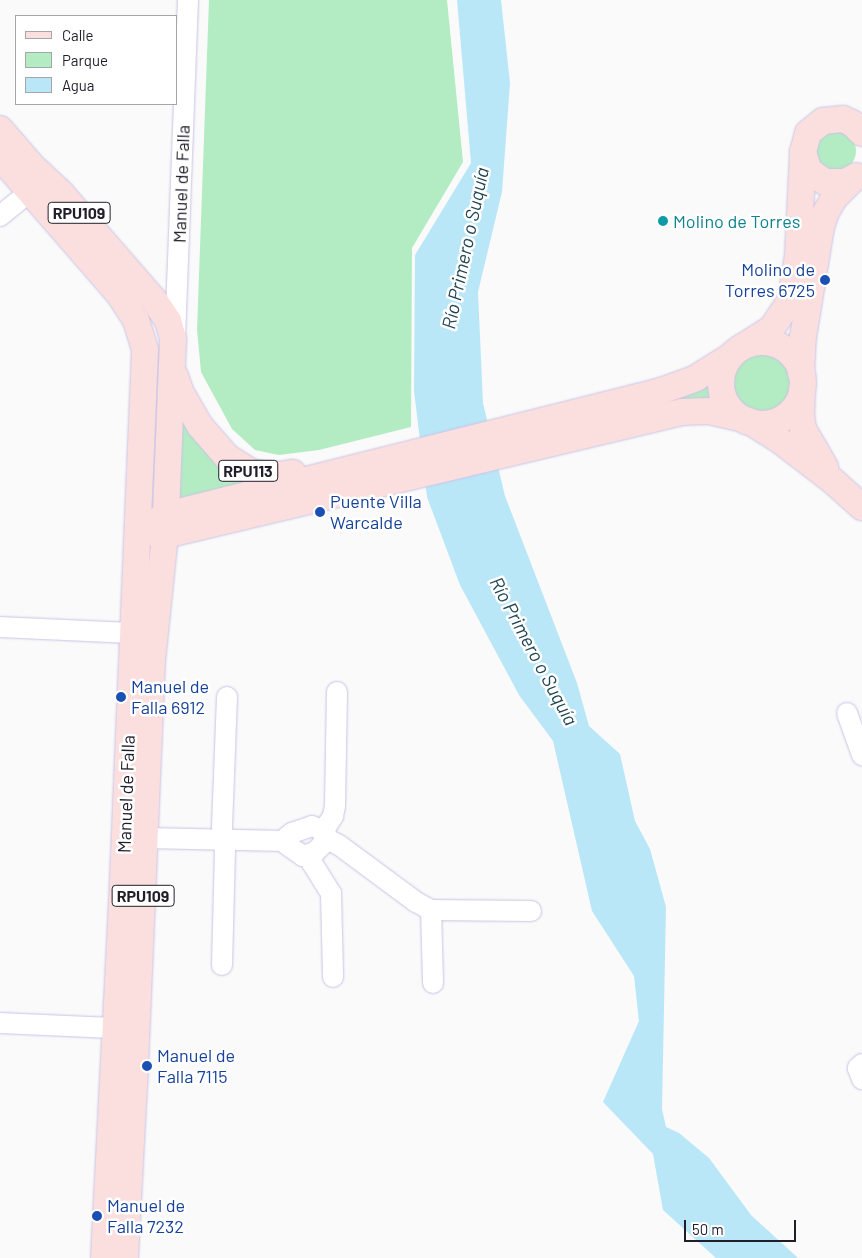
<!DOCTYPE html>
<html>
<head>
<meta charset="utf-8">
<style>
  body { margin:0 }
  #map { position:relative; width:862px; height:1258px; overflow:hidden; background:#fafafa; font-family:Barlow,sans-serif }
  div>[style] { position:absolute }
  .green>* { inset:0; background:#b3ecc3 }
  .round { border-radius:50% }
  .water>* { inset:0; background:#b9e7f7 }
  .roads { filter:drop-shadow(0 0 1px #cac3e4) drop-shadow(0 0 1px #cac3e4) }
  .minor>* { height:20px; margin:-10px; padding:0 10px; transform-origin:10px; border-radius:10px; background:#fff }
  .major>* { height:26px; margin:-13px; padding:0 13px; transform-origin:13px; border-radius:13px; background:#fbdede }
  .major>.ring { margin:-13px; padding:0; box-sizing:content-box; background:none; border:26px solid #fbdede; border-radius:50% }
  .dots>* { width:14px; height:14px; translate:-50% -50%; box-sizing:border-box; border:2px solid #fff; border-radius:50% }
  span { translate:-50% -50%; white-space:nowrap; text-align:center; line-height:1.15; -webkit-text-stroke:5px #fff; paint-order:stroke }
  .shield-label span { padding:1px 4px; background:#fff; border:1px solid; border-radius:4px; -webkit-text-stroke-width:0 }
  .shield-label { font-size:16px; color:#211e2a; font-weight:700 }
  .street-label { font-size:18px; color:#211e2a }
  .culture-label { font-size:18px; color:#0d838f }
  .left { translate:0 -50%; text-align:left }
  .transit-label { font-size:18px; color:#164399 }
  .right { translate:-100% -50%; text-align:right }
  .water-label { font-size:19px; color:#214752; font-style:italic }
  .legend { position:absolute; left:15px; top:15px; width:162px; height:90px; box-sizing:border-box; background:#fff; border:1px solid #a6a5aa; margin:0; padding:6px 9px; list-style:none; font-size:15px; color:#211e2a }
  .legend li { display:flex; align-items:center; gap:10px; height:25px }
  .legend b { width:25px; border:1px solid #a6a5aa }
  .scale { position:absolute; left:684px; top:1220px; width:112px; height:22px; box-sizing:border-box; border:2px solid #211e2a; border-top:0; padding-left:6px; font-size:15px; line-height:18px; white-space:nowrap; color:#211e2a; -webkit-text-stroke:4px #fff; paint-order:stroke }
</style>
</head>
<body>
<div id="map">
  <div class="green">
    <div style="clip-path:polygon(209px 0,447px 0,463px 162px,412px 248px,411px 427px,319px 450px,279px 455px,255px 450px,232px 429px,201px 372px,197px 330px)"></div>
    <div class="round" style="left:816px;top:131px;width:40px;height:40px"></div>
    <div class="round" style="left:731px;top:352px;width:60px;height:60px"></div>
    <div style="clip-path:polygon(708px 384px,712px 400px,579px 423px,675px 400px)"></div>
    <div style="clip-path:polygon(179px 406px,250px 483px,178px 506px)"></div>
  </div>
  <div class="water">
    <div style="clip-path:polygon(457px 0,501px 0,510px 83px,502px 192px,478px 292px,483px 403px,505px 496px,577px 683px,589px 726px,620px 754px,635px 821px,650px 849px,666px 907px,662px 1109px,666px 1127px,679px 1133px,709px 1158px,751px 1215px,798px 1258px,716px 1258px,663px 1210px,653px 1154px,603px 1102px,639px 1021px,634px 976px,592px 911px,553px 741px,519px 695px,460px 585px,427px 497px,414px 391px,415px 255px,471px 163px)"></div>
  </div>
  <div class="roads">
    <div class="minor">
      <div style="left:0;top:216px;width:38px;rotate:-39deg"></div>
      <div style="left:175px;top:338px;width:338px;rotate:-87.8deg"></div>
      <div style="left:0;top:627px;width:132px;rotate:2.6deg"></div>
      <div style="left:847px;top:713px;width:45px;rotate:70.3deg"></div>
      <div style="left:312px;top:826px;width:14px;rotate:21deg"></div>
      <div style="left:325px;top:831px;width:4px;rotate:76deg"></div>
      <div style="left:326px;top:835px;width:11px;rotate:112deg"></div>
      <div style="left:322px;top:845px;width:10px;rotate:135deg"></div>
      <div style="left:315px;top:852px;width:13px;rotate:162deg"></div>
      <div style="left:303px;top:856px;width:19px;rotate:-145deg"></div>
      <div style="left:287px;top:845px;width:8px;rotate:-90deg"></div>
      <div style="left:287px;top:837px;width:6px;rotate:-39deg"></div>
      <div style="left:292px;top:833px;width:21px;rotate:-19deg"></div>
      <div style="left:324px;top:830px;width:17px;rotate:-57deg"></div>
      <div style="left:333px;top:816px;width:10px;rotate:-79deg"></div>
      <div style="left:335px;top:806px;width:114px;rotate:-89deg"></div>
      <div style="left:145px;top:838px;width:140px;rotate:1.2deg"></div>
      <div style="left:327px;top:839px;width:13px;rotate:27deg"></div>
      <div style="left:339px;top:845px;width:96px;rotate:36.5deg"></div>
      <div style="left:416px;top:902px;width:17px;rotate:28deg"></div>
      <div style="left:431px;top:910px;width:100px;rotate:0.6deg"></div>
      <div style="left:310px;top:855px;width:8px;rotate:76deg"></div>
      <div style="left:312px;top:863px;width:36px;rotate:58deg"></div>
      <div style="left:331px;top:893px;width:84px;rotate:88.6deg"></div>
      <div style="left:431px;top:910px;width:73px;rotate:88.4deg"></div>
      <div style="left:222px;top:965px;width:113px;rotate:-88.5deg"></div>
      <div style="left:225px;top:852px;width:25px;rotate:-97deg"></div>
      <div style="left:222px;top:827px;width:130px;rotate:-87.8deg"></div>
      <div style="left:0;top:1023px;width:130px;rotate:2.6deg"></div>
      <div style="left:862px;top:1064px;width:6px;rotate:135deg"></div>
      <div style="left:858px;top:1068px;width:12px;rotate:70deg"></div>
    </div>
    <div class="major">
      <div style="left:0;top:129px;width:49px;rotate:49.1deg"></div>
      <div style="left:32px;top:166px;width:40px;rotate:43deg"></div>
      <div style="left:61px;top:193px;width:142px;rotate:49deg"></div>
      <div style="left:154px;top:300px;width:25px;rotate:56deg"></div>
      <div style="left:168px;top:321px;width:19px;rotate:74deg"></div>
      <div style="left:173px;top:339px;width:196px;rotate:92.3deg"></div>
      <div style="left:165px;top:535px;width:126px;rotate:95.9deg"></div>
      <div style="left:152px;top:660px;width:425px;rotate:92.4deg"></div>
      <div style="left:134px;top:1085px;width:173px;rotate:93deg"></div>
      <div style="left:0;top:157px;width:181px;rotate:49deg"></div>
      <div style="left:119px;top:294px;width:31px;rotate:57deg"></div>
      <div style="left:136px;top:320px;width:31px;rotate:73deg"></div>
      <div style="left:145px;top:350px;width:553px;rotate:92.38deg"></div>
      <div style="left:122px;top:903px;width:355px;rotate:92.9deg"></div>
      <div style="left:856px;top:176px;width:13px;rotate:151deg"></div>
      <div style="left:845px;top:182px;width:20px;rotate:180deg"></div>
      <div style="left:825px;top:182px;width:19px;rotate:-145deg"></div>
      <div style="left:809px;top:171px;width:20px;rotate:-108deg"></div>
      <div style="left:803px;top:152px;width:20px;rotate:-75deg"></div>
      <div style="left:808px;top:133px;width:19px;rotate:-39deg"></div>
      <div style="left:823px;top:121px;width:20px;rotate:-6deg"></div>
      <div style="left:843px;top:119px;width:10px;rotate:24deg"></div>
      <div style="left:852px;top:123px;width:14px;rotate:45deg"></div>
      <div class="ring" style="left:721px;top:342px;width:56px;height:56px"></div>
      <div style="left:746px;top:345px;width:31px;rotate:-33deg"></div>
      <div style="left:772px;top:328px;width:34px;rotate:-56deg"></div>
      <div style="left:791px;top:300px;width:45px;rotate:-81deg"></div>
      <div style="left:798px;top:256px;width:104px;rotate:-87.2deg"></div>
      <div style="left:801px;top:373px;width:36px;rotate:-87deg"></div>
      <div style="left:803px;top:337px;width:111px;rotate:-80.7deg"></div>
      <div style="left:821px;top:227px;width:16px;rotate:-72deg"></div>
      <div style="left:826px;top:212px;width:16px;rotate:-60deg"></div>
      <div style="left:834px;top:198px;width:28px;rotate:-45deg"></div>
      <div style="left:175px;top:376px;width:18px;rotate:71deg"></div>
      <div style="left:181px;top:393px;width:38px;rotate:60deg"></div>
      <div style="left:200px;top:426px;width:41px;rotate:48.9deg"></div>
      <div style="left:227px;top:457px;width:28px;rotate:32deg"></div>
      <div style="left:251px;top:472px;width:22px;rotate:10deg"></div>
      <div style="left:273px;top:476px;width:20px;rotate:-9deg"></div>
      <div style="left:802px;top:390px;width:25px;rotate:92deg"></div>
      <div style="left:801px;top:415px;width:14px;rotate:82deg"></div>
      <div style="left:803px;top:429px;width:44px;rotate:59.9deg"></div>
      <div style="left:749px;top:421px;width:34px;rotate:32deg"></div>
      <div style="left:778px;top:439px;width:69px;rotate:37.4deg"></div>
      <div style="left:833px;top:481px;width:39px;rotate:42deg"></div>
      <div style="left:153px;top:523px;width:15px;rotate:-32deg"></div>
      <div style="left:166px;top:515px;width:510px;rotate:-14.06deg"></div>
      <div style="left:661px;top:391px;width:37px;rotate:-20deg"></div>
      <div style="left:696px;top:378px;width:40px;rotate:-32deg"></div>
      <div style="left:151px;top:529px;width:8px;rotate:40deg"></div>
      <div style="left:157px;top:534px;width:8px;rotate:7deg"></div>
      <div style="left:165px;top:535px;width:531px;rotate:-13.38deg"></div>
      <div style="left:682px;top:412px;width:27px;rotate:-2deg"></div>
      <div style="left:709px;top:411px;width:35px;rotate:13deg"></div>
    </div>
  </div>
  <div class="dots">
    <div style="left:663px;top:221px;background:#0f9aa8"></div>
    <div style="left:825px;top:280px;background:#1a4fb4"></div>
    <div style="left:320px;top:512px;background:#1a4fb4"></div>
    <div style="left:121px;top:697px;background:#1a4fb4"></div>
    <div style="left:147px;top:1066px;background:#1a4fb4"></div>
    <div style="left:97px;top:1216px;background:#1a4fb4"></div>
  </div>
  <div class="shield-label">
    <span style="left:79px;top:213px">RPU109</span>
    <span style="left:248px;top:471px">RPU113</span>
    <span style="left:143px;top:896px">RPU109</span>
  </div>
  <div class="street-label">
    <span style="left:181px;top:184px;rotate:-88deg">Manuel de Falla</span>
    <span style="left:126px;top:794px;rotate:-88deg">Manuel de Falla</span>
  </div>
  <div class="culture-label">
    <span class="left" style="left:673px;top:221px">Molino de Torres</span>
  </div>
  <div class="transit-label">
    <span class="right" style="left:815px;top:280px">Molino de<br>Torres 6725</span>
    <span class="left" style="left:330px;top:512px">Puente Villa<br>Warcalde</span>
    <span class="left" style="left:131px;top:697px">Manuel de<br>Falla 6912</span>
    <span class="left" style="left:157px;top:1066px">Manuel de<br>Falla 7115</span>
    <span class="left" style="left:107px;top:1216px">Manuel de<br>Falla 7232</span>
  </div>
  <div class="water-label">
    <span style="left:465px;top:248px;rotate:-78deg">Río Primero o Suquía</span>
    <span style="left:534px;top:651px;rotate:62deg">Río Primero o Suquía</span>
  </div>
  <ul class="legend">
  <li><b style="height:6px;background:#fbdede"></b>Calle</li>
  <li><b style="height:14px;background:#b3ecc3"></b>Parque</li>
  <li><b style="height:14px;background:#b9e7f7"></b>Agua</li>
  </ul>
  <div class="scale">50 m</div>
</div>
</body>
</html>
